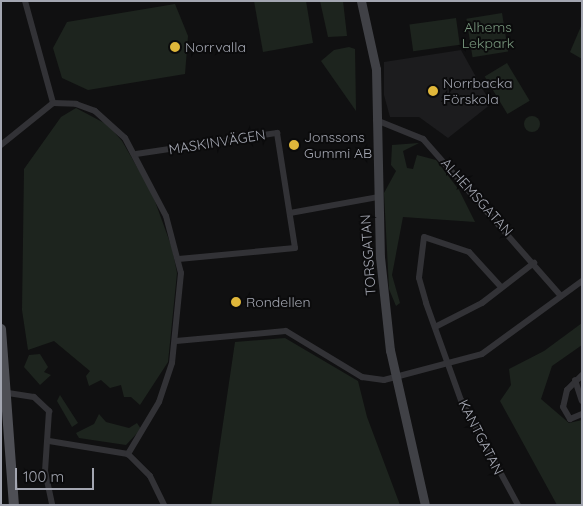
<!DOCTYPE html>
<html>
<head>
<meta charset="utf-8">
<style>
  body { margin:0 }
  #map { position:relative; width:583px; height:506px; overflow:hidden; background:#101011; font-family:Quicksand,sans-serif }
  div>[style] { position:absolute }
  .built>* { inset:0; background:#1c1c1e }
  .green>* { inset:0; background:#1d241e; transform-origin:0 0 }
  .round { border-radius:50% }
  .street>* { height:6px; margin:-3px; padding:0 3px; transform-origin:3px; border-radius:3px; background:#323236 }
  .secondary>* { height:9px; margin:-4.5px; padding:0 4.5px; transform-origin:4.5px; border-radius:4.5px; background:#404146 }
  .primary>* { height:10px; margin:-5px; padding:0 5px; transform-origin:5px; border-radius:5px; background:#4e4f55 }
  .dots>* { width:14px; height:14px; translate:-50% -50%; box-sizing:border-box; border:2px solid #0b0b0c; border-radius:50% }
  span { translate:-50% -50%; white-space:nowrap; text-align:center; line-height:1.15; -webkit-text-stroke:4px #0b0b0c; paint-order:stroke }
  .park-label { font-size:14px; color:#7b9b80 }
  .poi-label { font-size:14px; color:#a3a6b1 }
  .left { translate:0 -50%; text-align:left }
  .street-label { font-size:14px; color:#a3a6b1 }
  .frame { position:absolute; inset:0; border:2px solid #a3a6b1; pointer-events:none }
  .scale { position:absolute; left:15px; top:468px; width:79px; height:22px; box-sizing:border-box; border:2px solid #a3a6b1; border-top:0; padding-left:6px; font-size:15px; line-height:18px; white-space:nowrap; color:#a3a6b1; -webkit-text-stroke:4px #0b0b0c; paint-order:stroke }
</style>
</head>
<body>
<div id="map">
  <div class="built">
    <div style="clip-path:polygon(461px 50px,491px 104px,448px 138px,419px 117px,390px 117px,384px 95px,384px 62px)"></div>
  </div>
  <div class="green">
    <div style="clip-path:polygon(254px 1px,306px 1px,313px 43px,263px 52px)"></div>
    <div style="clip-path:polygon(320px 1px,343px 1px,347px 36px,328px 37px)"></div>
    <div style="clip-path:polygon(175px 4px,188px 36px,185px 74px,88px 90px,62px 78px,53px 48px,67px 22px)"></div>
    <div style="left:502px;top:13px;width:39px;height:36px;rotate:81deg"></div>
    <div style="left:456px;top:18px;width:27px;height:47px;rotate:82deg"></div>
    <div style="clip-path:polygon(582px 24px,582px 59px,570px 52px)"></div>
    <div style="clip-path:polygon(349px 47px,355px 49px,356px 111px,321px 61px,334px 50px)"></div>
    <div style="left:507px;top:63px;width:44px;height:26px;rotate:59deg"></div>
    <div style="clip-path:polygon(76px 108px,108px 125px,122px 141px,152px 193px,172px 248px,177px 273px,168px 362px,140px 405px,131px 397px,124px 397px,121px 385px,110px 388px,101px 380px,89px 386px,86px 376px,90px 371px,54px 341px,28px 350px,22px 310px,24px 169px,61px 117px)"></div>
    <div class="round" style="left:524px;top:116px;width:16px;height:16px"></div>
    <div style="clip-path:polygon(419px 143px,403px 151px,407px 168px,413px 169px,417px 155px,436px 160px,459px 190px,475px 222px,403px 217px,392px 275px,400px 303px,396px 306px,389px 289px,384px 193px,396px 171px,391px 165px,392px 145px)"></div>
    <div style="clip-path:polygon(582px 323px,582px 345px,552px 366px,541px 399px,569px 423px,582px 420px,582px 505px,557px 505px,500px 401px,511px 385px,509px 369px,544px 351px)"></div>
    <div style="clip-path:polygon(285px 338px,358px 381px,367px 417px,400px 505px,211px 505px,235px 342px)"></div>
    <div style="clip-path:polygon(40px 354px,48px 367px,44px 372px,51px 375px,40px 385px,24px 367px,29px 355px)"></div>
    <div style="clip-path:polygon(60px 395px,78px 423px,72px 427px,57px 401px)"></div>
    <div style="clip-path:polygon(99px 414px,106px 422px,129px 428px,137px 423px,141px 429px,126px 445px,79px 438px,76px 433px,94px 424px)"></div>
  </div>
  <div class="street">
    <div style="left:25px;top:1px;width:106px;rotate:74.6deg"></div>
    <div style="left:376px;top:120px;width:51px;rotate:22deg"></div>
    <div style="left:423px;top:139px;width:209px;rotate:48.7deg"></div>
    <div style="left:1px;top:145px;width:67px;rotate:-38.9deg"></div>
    <div style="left:53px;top:103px;width:23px;rotate:2deg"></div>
    <div style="left:76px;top:104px;width:20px;rotate:20deg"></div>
    <div style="left:95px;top:111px;width:40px;rotate:42deg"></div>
    <div style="left:125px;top:138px;width:88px;rotate:62.3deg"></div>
    <div style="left:166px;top:216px;width:59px;rotate:75.3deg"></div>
    <div style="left:181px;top:273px;width:90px;rotate:95.7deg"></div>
    <div style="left:172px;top:363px;width:41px;rotate:108.4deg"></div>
    <div style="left:159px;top:402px;width:61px;rotate:120.8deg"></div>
    <div style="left:136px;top:154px;width:143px;rotate:-8.5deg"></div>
    <div style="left:277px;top:133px;width:116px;rotate:81.1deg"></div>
    <div style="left:295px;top:248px;width:117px;rotate:174.6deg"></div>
    <div style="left:290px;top:213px;width:89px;rotate:-10.3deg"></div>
    <div style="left:501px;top:287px;width:47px;rotate:-132.4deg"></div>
    <div style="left:469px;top:252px;width:47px;rotate:-161.6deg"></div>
    <div style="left:424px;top:237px;width:41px;rotate:97deg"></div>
    <div style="left:419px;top:278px;width:26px;rotate:74deg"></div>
    <div style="left:426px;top:303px;width:103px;rotate:70.2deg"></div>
    <div style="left:461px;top:400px;width:119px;rotate:61.5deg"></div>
    <div style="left:435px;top:327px;width:53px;rotate:-27.1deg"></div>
    <div style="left:482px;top:303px;width:66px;rotate:-37.6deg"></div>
    <div style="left:176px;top:341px;width:110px;rotate:-5.2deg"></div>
    <div style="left:286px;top:331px;width:89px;rotate:31.2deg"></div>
    <div style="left:362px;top:377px;width:22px;rotate:8deg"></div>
    <div style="left:384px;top:380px;width:101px;rotate:-14.9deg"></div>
    <div style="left:482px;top:354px;width:124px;rotate:-36.1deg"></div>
    <div style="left:582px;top:375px;width:21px;rotate:135deg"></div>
    <div style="left:567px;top:390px;width:17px;rotate:103deg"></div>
    <div style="left:563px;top:407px;width:14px;rotate:60deg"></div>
    <div style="left:570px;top:419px;width:13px;rotate:-23deg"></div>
    <div style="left:575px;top:380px;width:22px;rotate:72deg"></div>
    <div style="left:8px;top:393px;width:26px;rotate:9deg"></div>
    <div style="left:34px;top:397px;width:21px;rotate:43deg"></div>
    <div style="left:49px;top:411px;width:60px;rotate:93.8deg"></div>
    <div style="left:45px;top:471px;width:35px;rotate:78deg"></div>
    <div style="left:49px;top:441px;width:80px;rotate:9.3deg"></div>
    <div style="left:128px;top:454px;width:31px;rotate:45deg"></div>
    <div style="left:150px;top:476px;width:32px;rotate:64deg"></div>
  </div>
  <div class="secondary">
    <div style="left:361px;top:1px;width:70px;rotate:77.6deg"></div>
    <div style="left:376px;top:69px;width:188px;rotate:88.8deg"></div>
    <div style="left:380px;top:257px;width:94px;rotate:83.9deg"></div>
    <div style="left:390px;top:350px;width:159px;rotate:77.3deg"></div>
  </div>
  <div class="primary">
    <div style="left:1px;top:329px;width:176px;rotate:85.8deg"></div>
  </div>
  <div class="dots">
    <div style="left:175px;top:47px;background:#e0b73a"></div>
    <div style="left:433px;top:91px;background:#e0b73a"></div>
    <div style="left:294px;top:145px;background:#e0b73a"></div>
    <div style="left:236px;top:302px;background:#e0b73a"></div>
  </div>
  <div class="park-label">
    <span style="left:488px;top:35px">Alhems<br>Lekpark</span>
  </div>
  <div class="poi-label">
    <span class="left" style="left:185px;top:47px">Norrvalla</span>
    <span class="left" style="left:443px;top:91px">Norrbacka<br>Förskola</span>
    <span class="left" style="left:304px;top:145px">Jonssons<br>Gummi AB</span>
    <span class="left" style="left:246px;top:302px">Rondellen</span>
  </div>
  <div class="street-label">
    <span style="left:217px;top:142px;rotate:-9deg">MASKINVÄGEN</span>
    <span style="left:477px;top:197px;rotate:48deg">ALHEMSGATAN</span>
    <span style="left:368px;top:255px;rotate:-94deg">TORSGATAN</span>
    <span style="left:481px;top:437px;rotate:63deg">KANTGATAN</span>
  </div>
  <div class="frame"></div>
  <div class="scale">100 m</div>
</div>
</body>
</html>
